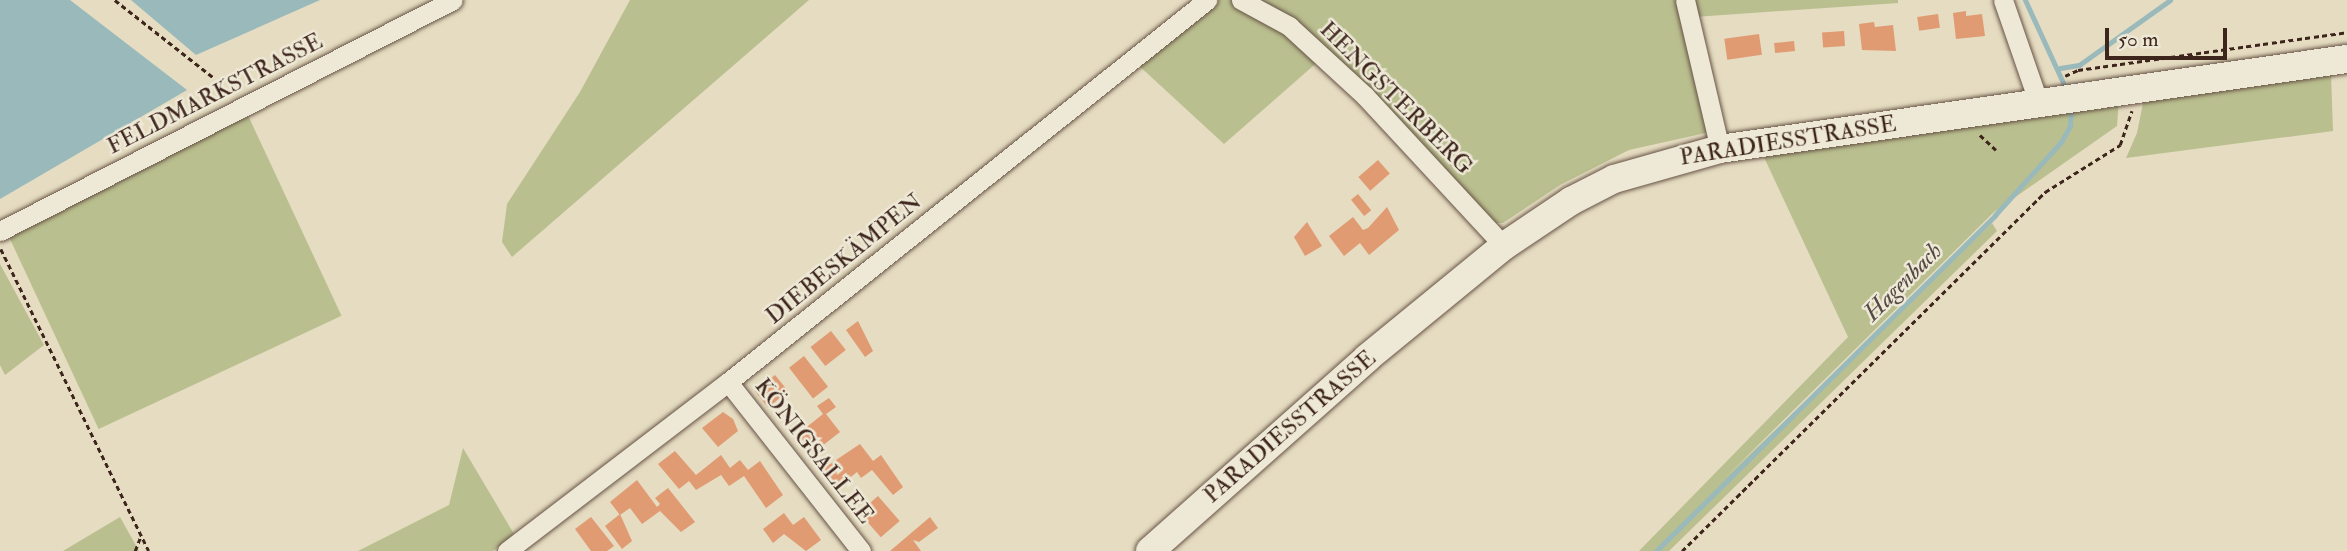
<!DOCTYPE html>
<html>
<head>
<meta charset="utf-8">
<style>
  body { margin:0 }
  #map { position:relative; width:2347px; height:551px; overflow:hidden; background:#e5dcc1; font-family:"IM FELL Double Pica",serif }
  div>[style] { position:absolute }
  .green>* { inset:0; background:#babf8f; transform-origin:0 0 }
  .water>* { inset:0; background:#99b9bb }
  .stream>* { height:5px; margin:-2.5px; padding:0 2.5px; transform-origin:2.5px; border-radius:2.5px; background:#99b9bb }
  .building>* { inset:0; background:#e09b73; transform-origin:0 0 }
  .path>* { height:2.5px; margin-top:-1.25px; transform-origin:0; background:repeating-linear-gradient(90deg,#3d251c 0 5px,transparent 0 8.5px) }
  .roads { filter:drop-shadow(0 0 2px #675345) drop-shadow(0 0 2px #675345) }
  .street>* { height:19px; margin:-9.5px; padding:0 9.5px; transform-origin:9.5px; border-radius:9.5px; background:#eee8d7 }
  .secondary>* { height:28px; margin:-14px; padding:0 14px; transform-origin:14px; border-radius:14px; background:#eee8d7 }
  span { translate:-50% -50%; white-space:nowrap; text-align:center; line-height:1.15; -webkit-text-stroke:5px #eee8d7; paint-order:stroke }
  .street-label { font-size:23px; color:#3d251c }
  .water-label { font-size:24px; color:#544a44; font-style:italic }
  .scale { position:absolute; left:2105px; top:28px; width:122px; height:32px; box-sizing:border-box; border:4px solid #3d251c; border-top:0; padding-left:9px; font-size:21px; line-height:24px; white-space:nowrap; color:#3d251c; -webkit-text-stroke:5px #eee8d7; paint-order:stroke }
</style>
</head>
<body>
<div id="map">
  <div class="green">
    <div style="clip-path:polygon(630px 0,809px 0,512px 257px,502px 242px,507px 204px,580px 92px)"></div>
    <div style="clip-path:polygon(1212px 0,1235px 0,1321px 59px,1224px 144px,1136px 63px)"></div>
    <div style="clip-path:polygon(1255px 0,1679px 0,1710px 132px,1629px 150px,1560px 185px,1503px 223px,1493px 223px)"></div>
    <div style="clip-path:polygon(1690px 0,1898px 0,1898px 3px,1694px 17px)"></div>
    <div style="clip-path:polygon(2331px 73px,2333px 131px,2126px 158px,2137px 133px,2143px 103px,2148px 98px)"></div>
    <div style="clip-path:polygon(2119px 97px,2117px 126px,1994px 212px,1724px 479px,1992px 223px,1997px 231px,1669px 551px,1639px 551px,1848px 337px,1762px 153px)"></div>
    <div style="left:246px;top:111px;width:226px;height:268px;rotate:65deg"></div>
    <div style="clip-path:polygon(0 264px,44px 345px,5px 375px,0 365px)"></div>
    <div style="clip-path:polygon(463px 448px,514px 534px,493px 551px,358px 551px,449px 505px)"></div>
    <div style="clip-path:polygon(120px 517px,139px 551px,63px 551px)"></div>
  </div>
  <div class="water">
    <div style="clip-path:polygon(0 0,70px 0,187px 90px,0 199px)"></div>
    <div style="clip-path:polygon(131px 0,320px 0,196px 55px)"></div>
  </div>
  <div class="stream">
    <div style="left:2025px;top:0;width:98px;rotate:65.3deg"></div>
    <div style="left:2060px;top:68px;width:19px;rotate:-9deg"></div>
    <div style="left:2079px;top:65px;width:112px;rotate:-35.5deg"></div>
    <div style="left:1656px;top:551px;width:477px;rotate:-44.7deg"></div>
    <div style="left:1995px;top:215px;width:98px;rotate:-47.9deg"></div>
    <div style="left:2061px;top:142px;width:18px;rotate:-61deg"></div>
    <div style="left:2070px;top:126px;width:17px;rotate:-87deg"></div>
  </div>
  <div class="building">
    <div style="clip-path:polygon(1966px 11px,1966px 16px,1982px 14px,1985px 36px,1956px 39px,1953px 13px)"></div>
    <div style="left:1938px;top:14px;width:14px;height:21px;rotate:82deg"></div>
    <div style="clip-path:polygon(1874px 22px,1875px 27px,1893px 25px,1896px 51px,1862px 50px,1859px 24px)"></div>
    <div style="left:1844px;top:31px;width:15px;height:22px;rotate:86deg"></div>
    <div style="left:1759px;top:34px;width:21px;height:35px;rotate:82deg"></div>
    <div style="left:1794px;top:41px;width:10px;height:20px;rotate:84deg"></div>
    <div style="left:1378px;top:160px;width:18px;height:26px;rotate:49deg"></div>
    <div style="left:1358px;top:194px;width:21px;height:9px;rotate:51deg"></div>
    <div style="clip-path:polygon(1387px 207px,1399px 230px,1369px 255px,1360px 243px,1344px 256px,1329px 236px,1353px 217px,1363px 230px,1368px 228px)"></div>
    <div style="clip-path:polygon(1307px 222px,1322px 246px,1305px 256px,1294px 237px)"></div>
    <div style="clip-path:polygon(858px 321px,873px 351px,865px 357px,846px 330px)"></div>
    <div style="left:831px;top:331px;width:24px;height:26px;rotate:52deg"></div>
    <div style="left:804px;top:356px;width:39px;height:19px;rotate:52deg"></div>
    <div style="left:775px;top:375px;width:21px;height:26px;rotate:51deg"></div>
    <div style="clip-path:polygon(829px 398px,836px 407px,826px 414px,840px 432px,813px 453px,798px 434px,823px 414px,817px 406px)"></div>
    <div style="clip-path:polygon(723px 412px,733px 419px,738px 431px,718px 447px,702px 428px)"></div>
    <div style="clip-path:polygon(860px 444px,873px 461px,881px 455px,903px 487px,893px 495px,872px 470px,861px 478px,857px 472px,847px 480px,847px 485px,838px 487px,824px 468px)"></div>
    <div style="clip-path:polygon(675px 451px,696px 475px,721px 455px,730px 468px,740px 460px,748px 470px,760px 461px,783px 495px,766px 508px,744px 476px,729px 486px,721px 475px,696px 490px,689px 481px,679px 489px,658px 464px)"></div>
    <div style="clip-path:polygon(637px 480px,657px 507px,660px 504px,655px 498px,668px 488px,695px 522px,681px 532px,660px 511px,642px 524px,630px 508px,620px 515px,610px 502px)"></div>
    <div style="left:878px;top:496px;width:33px;height:25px;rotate:49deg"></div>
    <div style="clip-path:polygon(784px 513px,793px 525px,804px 517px,821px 540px,806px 551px,784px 534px,773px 543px,763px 529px)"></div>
    <div style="clip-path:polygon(620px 514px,632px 541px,622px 549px,605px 526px)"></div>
    <div style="clip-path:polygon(591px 517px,614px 546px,607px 551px,591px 551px,575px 529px)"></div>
    <div style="clip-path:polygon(930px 517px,938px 528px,919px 542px,913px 540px,921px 551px,890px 551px)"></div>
  </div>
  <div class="path">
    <div style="left:115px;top:0;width:125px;rotate:38.2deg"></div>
    <div style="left:2065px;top:76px;width:14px;rotate:-25deg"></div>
    <div style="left:2078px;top:70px;width:272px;rotate:-8deg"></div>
    <div style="left:1980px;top:135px;width:22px;rotate:43deg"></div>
    <div style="left:1px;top:249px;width:336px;rotate:63.9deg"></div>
    <div style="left:135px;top:551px;width:14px;rotate:-69deg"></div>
    <div style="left:1682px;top:551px;width:511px;rotate:-44.68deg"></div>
    <div style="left:2045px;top:192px;width:89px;rotate:-32.1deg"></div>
    <div style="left:2120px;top:145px;width:36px;rotate:-71deg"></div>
  </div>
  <div class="roads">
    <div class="street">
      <div style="left:1241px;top:0;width:55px;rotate:28.4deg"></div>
      <div style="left:1289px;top:26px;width:103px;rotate:42.6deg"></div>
      <div style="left:1365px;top:96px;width:205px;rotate:47.2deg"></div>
      <div style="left:1685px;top:0;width:153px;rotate:76.8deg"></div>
      <div style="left:2003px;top:0;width:110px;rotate:70.9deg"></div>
      <div style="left:0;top:231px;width:508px;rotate:-27.02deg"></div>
      <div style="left:728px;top:382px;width:215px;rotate:51.8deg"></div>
      <div style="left:507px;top:551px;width:278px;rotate:-37.4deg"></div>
      <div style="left:728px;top:382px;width:613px;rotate:-38.57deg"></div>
    </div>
    <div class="secondary">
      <div style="left:1150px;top:551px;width:290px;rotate:-41.6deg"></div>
      <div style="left:1367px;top:358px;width:177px;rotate:-39.3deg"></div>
      <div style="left:1504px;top:246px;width:81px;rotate:-33.9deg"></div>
      <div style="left:1571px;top:201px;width:48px;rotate:-27.1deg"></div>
      <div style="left:1614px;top:179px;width:110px;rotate:-15.8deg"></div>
      <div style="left:1720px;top:149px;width:633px;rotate:-8.17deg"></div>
    </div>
  </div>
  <div class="street-label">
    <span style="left:215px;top:94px;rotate:-27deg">FELDMARKSTRASSE</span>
    <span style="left:1396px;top:98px;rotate:45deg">HENGSTERBERG</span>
    <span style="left:1788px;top:141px;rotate:-9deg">PARADIESSTRASSE</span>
    <span style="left:844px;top:259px;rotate:-39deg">DIEBESKÄMPEN</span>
    <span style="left:1290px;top:427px;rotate:-41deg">PARADIESSTRASSE</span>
    <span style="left:814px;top:451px;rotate:52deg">KÖNIGSALLEE</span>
  </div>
  <div class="water-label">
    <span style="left:1903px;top:282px;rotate:-45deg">Hagenbach</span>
  </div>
  <div class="scale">50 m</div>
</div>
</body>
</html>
